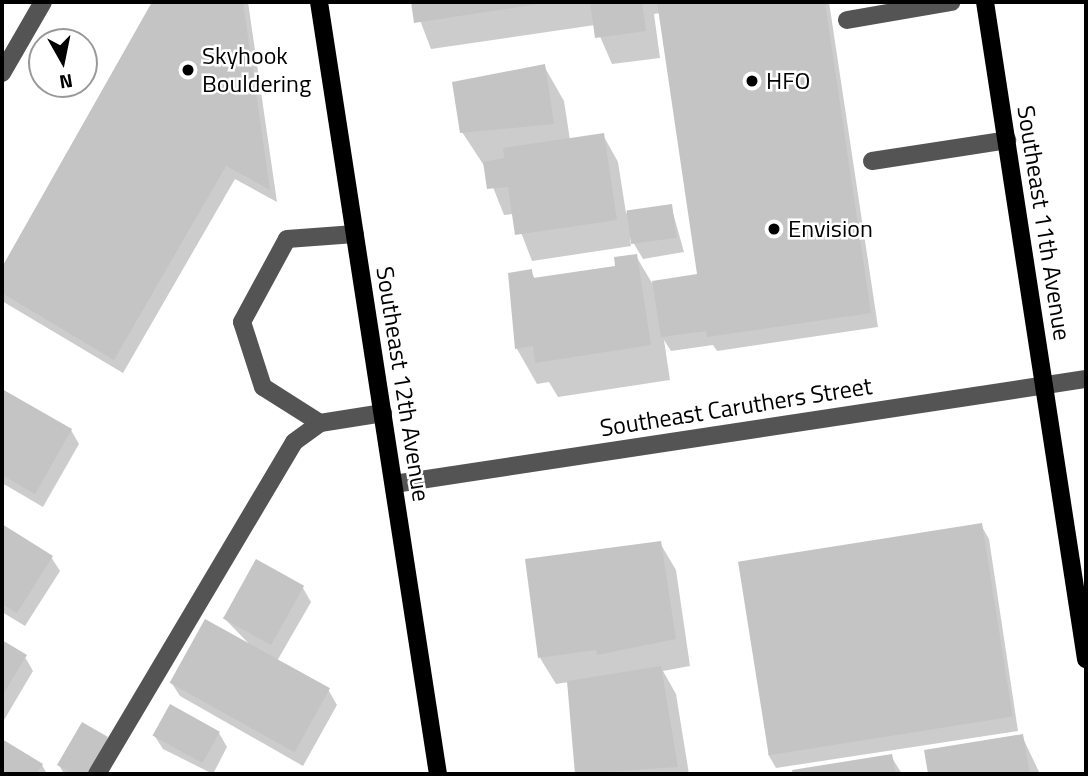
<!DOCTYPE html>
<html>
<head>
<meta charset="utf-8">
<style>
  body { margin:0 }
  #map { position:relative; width:1088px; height:776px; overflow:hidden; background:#fff; font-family:"Titillium Web",sans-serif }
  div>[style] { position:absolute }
  .shadow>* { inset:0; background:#0003 }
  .building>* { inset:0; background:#c4c4c4; transform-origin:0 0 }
  .minor>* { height:18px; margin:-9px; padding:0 9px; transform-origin:9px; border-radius:9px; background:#545454 }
  .major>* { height:18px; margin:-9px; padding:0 9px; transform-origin:9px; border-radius:9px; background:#000 }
  .dots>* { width:19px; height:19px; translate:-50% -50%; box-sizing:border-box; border:4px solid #fff; border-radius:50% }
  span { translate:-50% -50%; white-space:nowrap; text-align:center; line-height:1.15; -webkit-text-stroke:5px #fff; paint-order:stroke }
  .poi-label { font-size:24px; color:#000 }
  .left { translate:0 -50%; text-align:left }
  .street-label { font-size:24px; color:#000 }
  .frame { position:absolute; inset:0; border:4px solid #000; pointer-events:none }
  .north { position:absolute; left:28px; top:28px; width:70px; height:70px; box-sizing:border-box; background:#fff; border:2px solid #999; border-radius:50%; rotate:171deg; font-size:19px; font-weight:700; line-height:28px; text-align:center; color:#000 }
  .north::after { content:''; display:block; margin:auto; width:24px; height:32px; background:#000; clip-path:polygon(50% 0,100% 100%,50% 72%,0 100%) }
</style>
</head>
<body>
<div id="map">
  <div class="shadow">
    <div style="clip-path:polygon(154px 2px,248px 2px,277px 202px,235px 179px,123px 373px,2px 301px,2px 271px)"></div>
    <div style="clip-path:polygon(413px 2px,829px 2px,878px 327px,717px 351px,713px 345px,671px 351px,664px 340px,670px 380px,558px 397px,549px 382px,537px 384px,517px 349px,509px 275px,531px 271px,535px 279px,617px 267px,636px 256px,652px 283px,699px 275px,660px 13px,654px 14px,660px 58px,612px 64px,595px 25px,431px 49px)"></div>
    <div style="clip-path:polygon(544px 66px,564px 101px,570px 140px,603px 135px,618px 162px,626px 213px,671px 206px,684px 252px,643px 259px,630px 237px,631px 246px,532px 261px,514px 214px,504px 215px,485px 167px,462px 132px)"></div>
    <div style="clip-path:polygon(2px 391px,71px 430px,79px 444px,43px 507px,2px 483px)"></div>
    <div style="clip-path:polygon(981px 525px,989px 539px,1018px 731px,776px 768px,768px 754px)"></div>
    <div style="clip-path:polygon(2px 526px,51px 557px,60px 571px,25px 626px,2px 612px)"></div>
    <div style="clip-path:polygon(660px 543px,676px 570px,690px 666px,663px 671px,676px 694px,689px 774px,576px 774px,569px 682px,556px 684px,540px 658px)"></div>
    <div style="clip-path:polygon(303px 588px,311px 602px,277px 661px,329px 691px,337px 705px,303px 766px,180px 696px,171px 682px,254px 649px,223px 617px)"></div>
    <div style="clip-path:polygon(2px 642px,25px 657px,33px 671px,4px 720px)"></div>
    <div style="clip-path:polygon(219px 733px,227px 747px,213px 774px,163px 749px,154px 735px)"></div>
    <div style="clip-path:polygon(1022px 736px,1040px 774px,929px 774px,926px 751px)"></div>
    <div style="clip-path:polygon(107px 739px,115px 753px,102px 774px,64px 774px,59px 765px)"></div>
    <div style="clip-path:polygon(3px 742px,42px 765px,47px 774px,2px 774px)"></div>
    <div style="clip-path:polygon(891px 756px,902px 774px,795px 774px,794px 771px)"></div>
  </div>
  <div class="building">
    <div style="clip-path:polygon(152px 2px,243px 2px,270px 190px,226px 166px,114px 360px,2px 293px,2px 267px)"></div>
    <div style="clip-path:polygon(411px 2px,545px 2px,545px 3px,414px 23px)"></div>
    <div style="clip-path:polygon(590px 2px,642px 2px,646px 31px,595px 38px)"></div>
    <div style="clip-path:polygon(657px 2px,825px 2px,871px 313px,707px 337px,706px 331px,661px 337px,652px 281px,697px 274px)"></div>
    <div style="clip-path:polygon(545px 64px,554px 124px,460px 133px,452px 82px)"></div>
    <div style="clip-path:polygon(604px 133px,617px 220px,515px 235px,508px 187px,487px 189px,483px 162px,504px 158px,503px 148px)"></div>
    <div style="left:672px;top:204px;width:34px;height:46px;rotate:82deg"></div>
    <div style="clip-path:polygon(637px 254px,651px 345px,535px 363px,533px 346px,515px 349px,508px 273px,532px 269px,533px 278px,615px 266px,614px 257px)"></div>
    <div style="clip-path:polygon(2px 389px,72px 429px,35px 494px,2px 475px)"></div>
    <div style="left:982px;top:523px;width:196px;height:247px;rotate:81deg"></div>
    <div style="clip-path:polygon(2px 524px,53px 556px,17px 613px,2px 604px)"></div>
    <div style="clip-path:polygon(661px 541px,676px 639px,597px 655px,596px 650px,538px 658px,525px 559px)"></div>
    <div style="left:256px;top:559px;width:55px;height:68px;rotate:29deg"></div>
    <div style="left:205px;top:619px;width:143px;height:73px;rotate:29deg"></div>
    <div style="clip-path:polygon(2px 640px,27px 655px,2px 696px)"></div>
    <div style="clip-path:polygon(661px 666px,678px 767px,575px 774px,567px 681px)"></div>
    <div style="left:170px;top:704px;width:57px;height:36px;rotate:29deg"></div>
    <div style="clip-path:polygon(82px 722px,108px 737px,86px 774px,73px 774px,57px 765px)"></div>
    <div style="clip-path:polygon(1023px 734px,1030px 774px,928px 774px,924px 750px)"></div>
    <div style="clip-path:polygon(2px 739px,43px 764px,36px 774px,2px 773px)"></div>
    <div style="clip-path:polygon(892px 754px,896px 774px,793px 774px,792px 770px)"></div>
  </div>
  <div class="minor">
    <div style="left:847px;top:20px;width:106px;rotate:-9.8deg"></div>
    <div style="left:2px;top:73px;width:82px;rotate:-60deg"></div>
    <div style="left:872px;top:161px;width:137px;rotate:-8.8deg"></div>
    <div style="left:320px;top:423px;width:67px;rotate:-147.7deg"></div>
    <div style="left:263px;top:387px;width:68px;rotate:-107.9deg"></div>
    <div style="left:242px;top:322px;width:94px;rotate:-61.5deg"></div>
    <div style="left:287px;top:239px;width:68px;rotate:-4.2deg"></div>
    <div style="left:394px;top:484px;width:700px;rotate:-8.63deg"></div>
    <div style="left:97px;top:774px;width:386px;rotate:-59.3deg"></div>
    <div style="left:294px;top:442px;width:32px;rotate:-36deg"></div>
    <div style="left:320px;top:423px;width:64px;rotate:-9deg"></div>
  </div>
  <div class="major">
    <div style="left:319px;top:2px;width:781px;rotate:81.24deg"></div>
    <div style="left:985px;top:2px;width:665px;rotate:81.26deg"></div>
  </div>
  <div class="dots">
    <div style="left:188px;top:70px;background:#000"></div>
    <div style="left:752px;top:81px;background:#000"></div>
    <div style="left:774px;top:229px;background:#000"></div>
  </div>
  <div class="poi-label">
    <span class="left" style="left:202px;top:70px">Skyhook<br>Bouldering</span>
    <span class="left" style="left:766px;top:81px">HFO</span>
    <span class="left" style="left:788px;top:229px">Envision</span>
  </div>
  <div class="street-label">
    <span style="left:1044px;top:223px;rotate:81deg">Southeast 11th Avenue</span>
    <span style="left:403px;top:384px;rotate:81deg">Southeast 12th Avenue</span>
    <span style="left:736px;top:407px;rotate:-9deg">Southeast Caruthers Street</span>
  </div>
  <div class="frame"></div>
  <div class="north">N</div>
</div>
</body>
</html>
